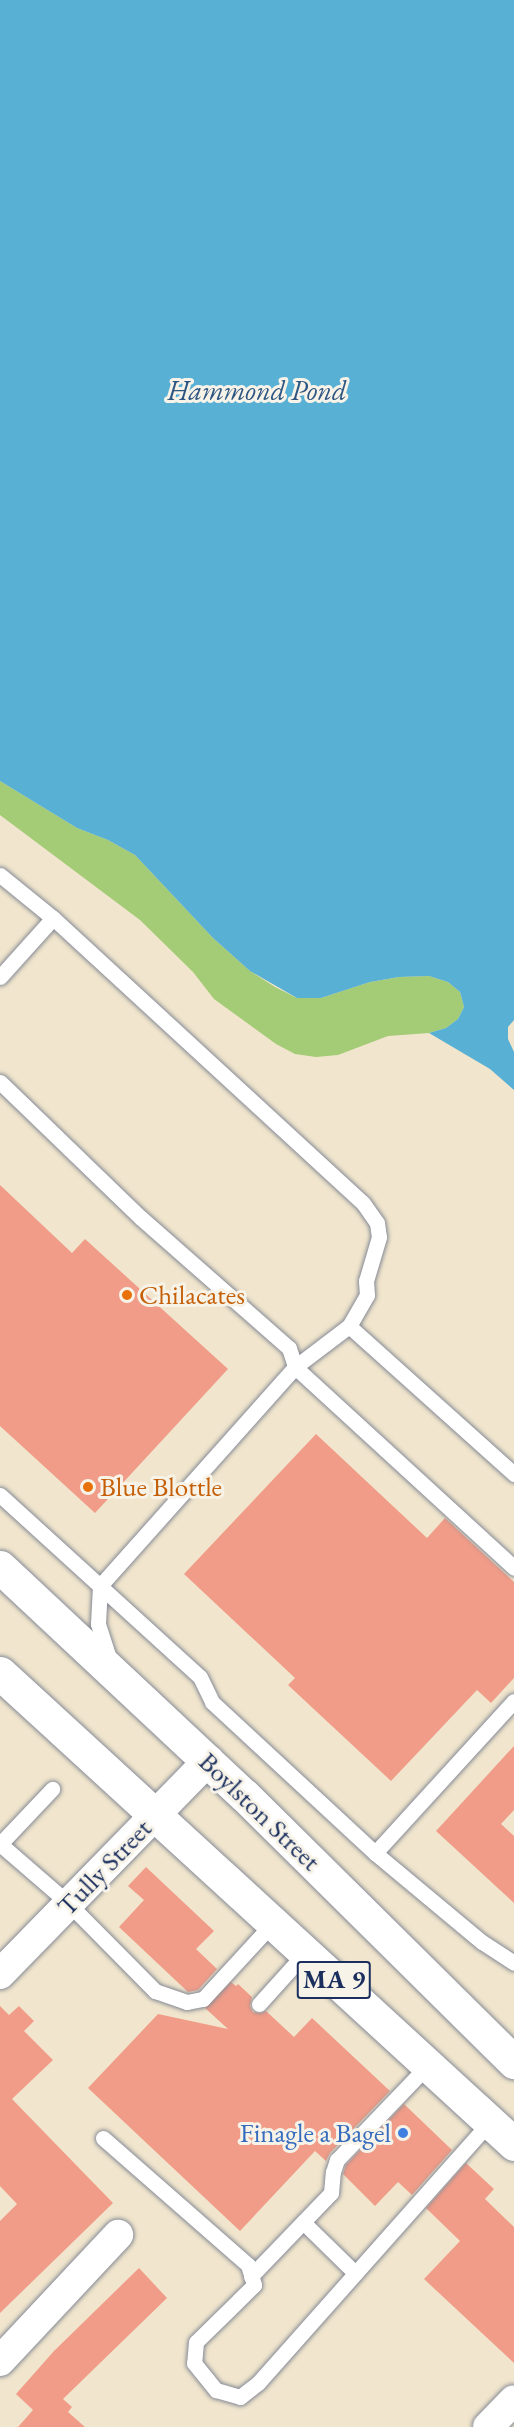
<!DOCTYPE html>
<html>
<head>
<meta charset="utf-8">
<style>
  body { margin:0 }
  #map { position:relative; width:514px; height:2427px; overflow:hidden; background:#f1e6cd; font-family:"EB Garamond",serif }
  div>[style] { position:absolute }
  .green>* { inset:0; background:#a4cb75 }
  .water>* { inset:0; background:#58b0d5 }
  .building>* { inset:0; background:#f09c88 }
  .roads { filter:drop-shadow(0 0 2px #868a96) drop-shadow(0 0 2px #868a96) }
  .service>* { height:15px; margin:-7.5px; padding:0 7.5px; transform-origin:7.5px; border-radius:7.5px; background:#fff }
  .minor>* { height:30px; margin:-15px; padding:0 15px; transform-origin:15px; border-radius:15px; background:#fff }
  .trunk>* { height:33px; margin:-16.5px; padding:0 16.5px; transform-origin:16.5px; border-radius:16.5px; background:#fff }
  .dots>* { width:16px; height:16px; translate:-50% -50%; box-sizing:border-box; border:3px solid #f7f3e8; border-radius:50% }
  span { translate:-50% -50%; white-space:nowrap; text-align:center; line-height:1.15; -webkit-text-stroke:6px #f7f3e8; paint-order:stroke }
  .shield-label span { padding:2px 4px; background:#f7f3e8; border:2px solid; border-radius:4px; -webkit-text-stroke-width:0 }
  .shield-label { font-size:26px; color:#1b2f5e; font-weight:700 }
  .food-label { font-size:27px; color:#c56008 }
  .left { translate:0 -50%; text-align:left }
  .street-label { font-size:27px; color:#1b2f5e }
  .shop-label { font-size:27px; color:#366cbe }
  .right { translate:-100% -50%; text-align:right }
  .water-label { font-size:28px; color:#2d5682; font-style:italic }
</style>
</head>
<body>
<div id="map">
  <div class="green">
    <div style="clip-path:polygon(0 781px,77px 828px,108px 840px,135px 855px,213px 938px,250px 971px,275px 987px,297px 998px,321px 998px,370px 982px,399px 977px,429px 976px,448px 982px,460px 992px,464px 1007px,458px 1019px,446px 1028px,429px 1033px,388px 1036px,338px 1055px,316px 1057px,295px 1054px,276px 1044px,214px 999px,193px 972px,140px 920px,0 815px)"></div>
  </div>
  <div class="water">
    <div style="clip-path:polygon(0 0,514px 0,514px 1020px,508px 1027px,508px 1039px,514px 1052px,514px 1090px,490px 1069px,429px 1033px,446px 1028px,458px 1019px,464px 1007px,460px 992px,448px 982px,429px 976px,399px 977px,370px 982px,321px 998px,297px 998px,250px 971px,213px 938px,135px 855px,108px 840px,77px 828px,0 781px)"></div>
  </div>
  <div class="building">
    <div style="clip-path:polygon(0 1185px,72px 1253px,85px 1239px,228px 1369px,95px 1513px,0 1426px)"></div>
    <div style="clip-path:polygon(316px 1434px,427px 1538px,445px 1518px,514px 1582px,514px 1678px,491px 1703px,477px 1690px,391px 1781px,288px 1685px,295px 1678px,184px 1574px)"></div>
    <div style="clip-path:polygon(514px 1746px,514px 1810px,501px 1824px,514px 1836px,514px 1903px,436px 1831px)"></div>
    <div style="clip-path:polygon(146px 1867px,214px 1931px,196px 1949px,217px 1969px,198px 1990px,188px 1992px,119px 1927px,144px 1900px,128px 1886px)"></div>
    <div style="clip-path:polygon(231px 1982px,236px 1986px,238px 1984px,252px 1997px,250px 2006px,253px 2012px,261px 2013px,266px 2011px,294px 2037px,312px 2018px,390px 2091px,330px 2153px,326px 2161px,315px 2151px,240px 2231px,88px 2088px,158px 2014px,228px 2029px,205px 2008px)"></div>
    <div style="clip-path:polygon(0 2006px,9px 2015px,19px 2006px,34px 2021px,24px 2031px,53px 2060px,12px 2099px,113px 2203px,0 2313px,0 2221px,17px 2204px,0 2186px)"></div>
    <div style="clip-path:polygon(404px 2104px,452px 2150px,412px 2195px,398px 2182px,375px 2206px,343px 2174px,346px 2165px)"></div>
    <div style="clip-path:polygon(466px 2163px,494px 2189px,485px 2199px,514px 2227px,514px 2363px,424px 2279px,460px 2241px,426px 2208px)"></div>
    <div style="clip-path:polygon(139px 2268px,167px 2298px,63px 2399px,72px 2407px,68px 2412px,85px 2427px,18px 2427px,33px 2410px,16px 2394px,54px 2351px)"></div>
  </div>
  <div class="roads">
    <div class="service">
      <div style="left:0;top:875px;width:68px;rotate:39.1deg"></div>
      <div style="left:53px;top:918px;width:421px;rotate:42.6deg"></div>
      <div style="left:363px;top:1203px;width:24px;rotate:55deg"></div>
      <div style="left:377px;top:1223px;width:14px;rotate:82deg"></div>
      <div style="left:379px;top:1237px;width:46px;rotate:106.5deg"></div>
      <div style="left:366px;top:1281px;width:14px;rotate:86deg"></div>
      <div style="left:367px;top:1295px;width:36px;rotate:120deg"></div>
      <div style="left:349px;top:1326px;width:68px;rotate:142.8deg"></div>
      <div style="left:295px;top:1367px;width:293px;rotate:131.7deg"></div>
      <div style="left:100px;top:1586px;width:38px;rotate:93deg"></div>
      <div style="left:98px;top:1624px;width:36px;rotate:72deg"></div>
      <div style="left:0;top:977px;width:79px;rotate:-48.1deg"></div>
      <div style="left:0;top:1082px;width:196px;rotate:44deg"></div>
      <div style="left:141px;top:1218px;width:197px;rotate:41.3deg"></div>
      <div style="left:289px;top:1348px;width:20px;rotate:72deg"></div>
      <div style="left:295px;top:1367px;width:297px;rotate:42.5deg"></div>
      <div style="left:349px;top:1326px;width:222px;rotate:41.9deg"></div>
      <div style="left:0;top:1495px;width:270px;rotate:42.3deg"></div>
      <div style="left:200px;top:1677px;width:28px;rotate:64deg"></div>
      <div style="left:212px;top:1702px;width:222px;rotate:42.8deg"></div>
      <div style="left:375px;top:1853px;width:139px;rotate:39.8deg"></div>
      <div style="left:482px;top:1942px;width:38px;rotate:33deg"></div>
      <div style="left:0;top:1844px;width:90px;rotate:40.9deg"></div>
      <div style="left:68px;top:1903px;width:124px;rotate:45.3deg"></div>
      <div style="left:155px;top:1991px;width:34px;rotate:19deg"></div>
      <div style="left:187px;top:2002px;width:16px;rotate:-11deg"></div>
      <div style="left:203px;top:1999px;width:103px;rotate:-47.4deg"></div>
      <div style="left:0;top:1844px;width:76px;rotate:-46.6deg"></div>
      <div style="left:375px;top:1853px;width:206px;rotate:-47.6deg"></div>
      <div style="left:259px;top:2004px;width:69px;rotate:-48deg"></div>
      <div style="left:103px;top:2138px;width:193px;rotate:41.2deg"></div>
      <div style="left:248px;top:2265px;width:21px;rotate:73deg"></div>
      <div style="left:254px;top:2285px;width:81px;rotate:135.5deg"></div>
      <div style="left:196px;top:2342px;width:21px;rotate:95deg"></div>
      <div style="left:194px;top:2363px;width:35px;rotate:51deg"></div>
      <div style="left:216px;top:2390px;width:25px;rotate:16deg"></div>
      <div style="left:240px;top:2397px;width:23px;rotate:-38deg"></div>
      <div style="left:258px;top:2383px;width:349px;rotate:-48.4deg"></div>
      <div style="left:303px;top:2222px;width:73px;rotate:44.4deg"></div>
      <div style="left:251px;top:2276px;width:115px;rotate:-46.1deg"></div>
      <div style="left:331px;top:2193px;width:21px;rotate:-85deg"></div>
      <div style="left:333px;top:2172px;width:13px;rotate:-72deg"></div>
      <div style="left:337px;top:2160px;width:132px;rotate:-46.2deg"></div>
    </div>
    <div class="minor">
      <div style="left:0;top:1974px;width:299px;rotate:-45.7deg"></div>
      <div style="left:0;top:2361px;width:173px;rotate:-46.9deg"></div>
      <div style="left:488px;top:2427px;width:37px;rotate:-46deg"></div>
    </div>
    <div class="trunk">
      <div style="left:0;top:1567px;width:334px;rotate:43.1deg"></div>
      <div style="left:244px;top:1795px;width:380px;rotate:44.7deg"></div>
      <div style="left:0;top:1673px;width:697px;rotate:42.5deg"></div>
    </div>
  </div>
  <div class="dots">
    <div style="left:127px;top:1295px;background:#e8710a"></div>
    <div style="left:88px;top:1487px;background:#e8710a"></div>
    <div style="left:403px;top:2133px;background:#3f7fe0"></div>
  </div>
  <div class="shield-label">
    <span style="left:334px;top:1980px">MA 9</span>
  </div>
  <div class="food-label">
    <span class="left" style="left:139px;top:1295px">Chilacates</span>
    <span class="left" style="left:100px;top:1487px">Blue Blottle</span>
  </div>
  <div class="street-label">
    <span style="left:260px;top:1811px;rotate:44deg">Boylston Street</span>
    <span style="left:104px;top:1867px;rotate:-46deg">Tully Street</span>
  </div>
  <div class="shop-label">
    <span class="right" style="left:391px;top:2133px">Finagle a Bagel</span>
  </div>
  <div class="water-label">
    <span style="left:257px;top:390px">Hammond Pond</span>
  </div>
</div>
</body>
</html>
